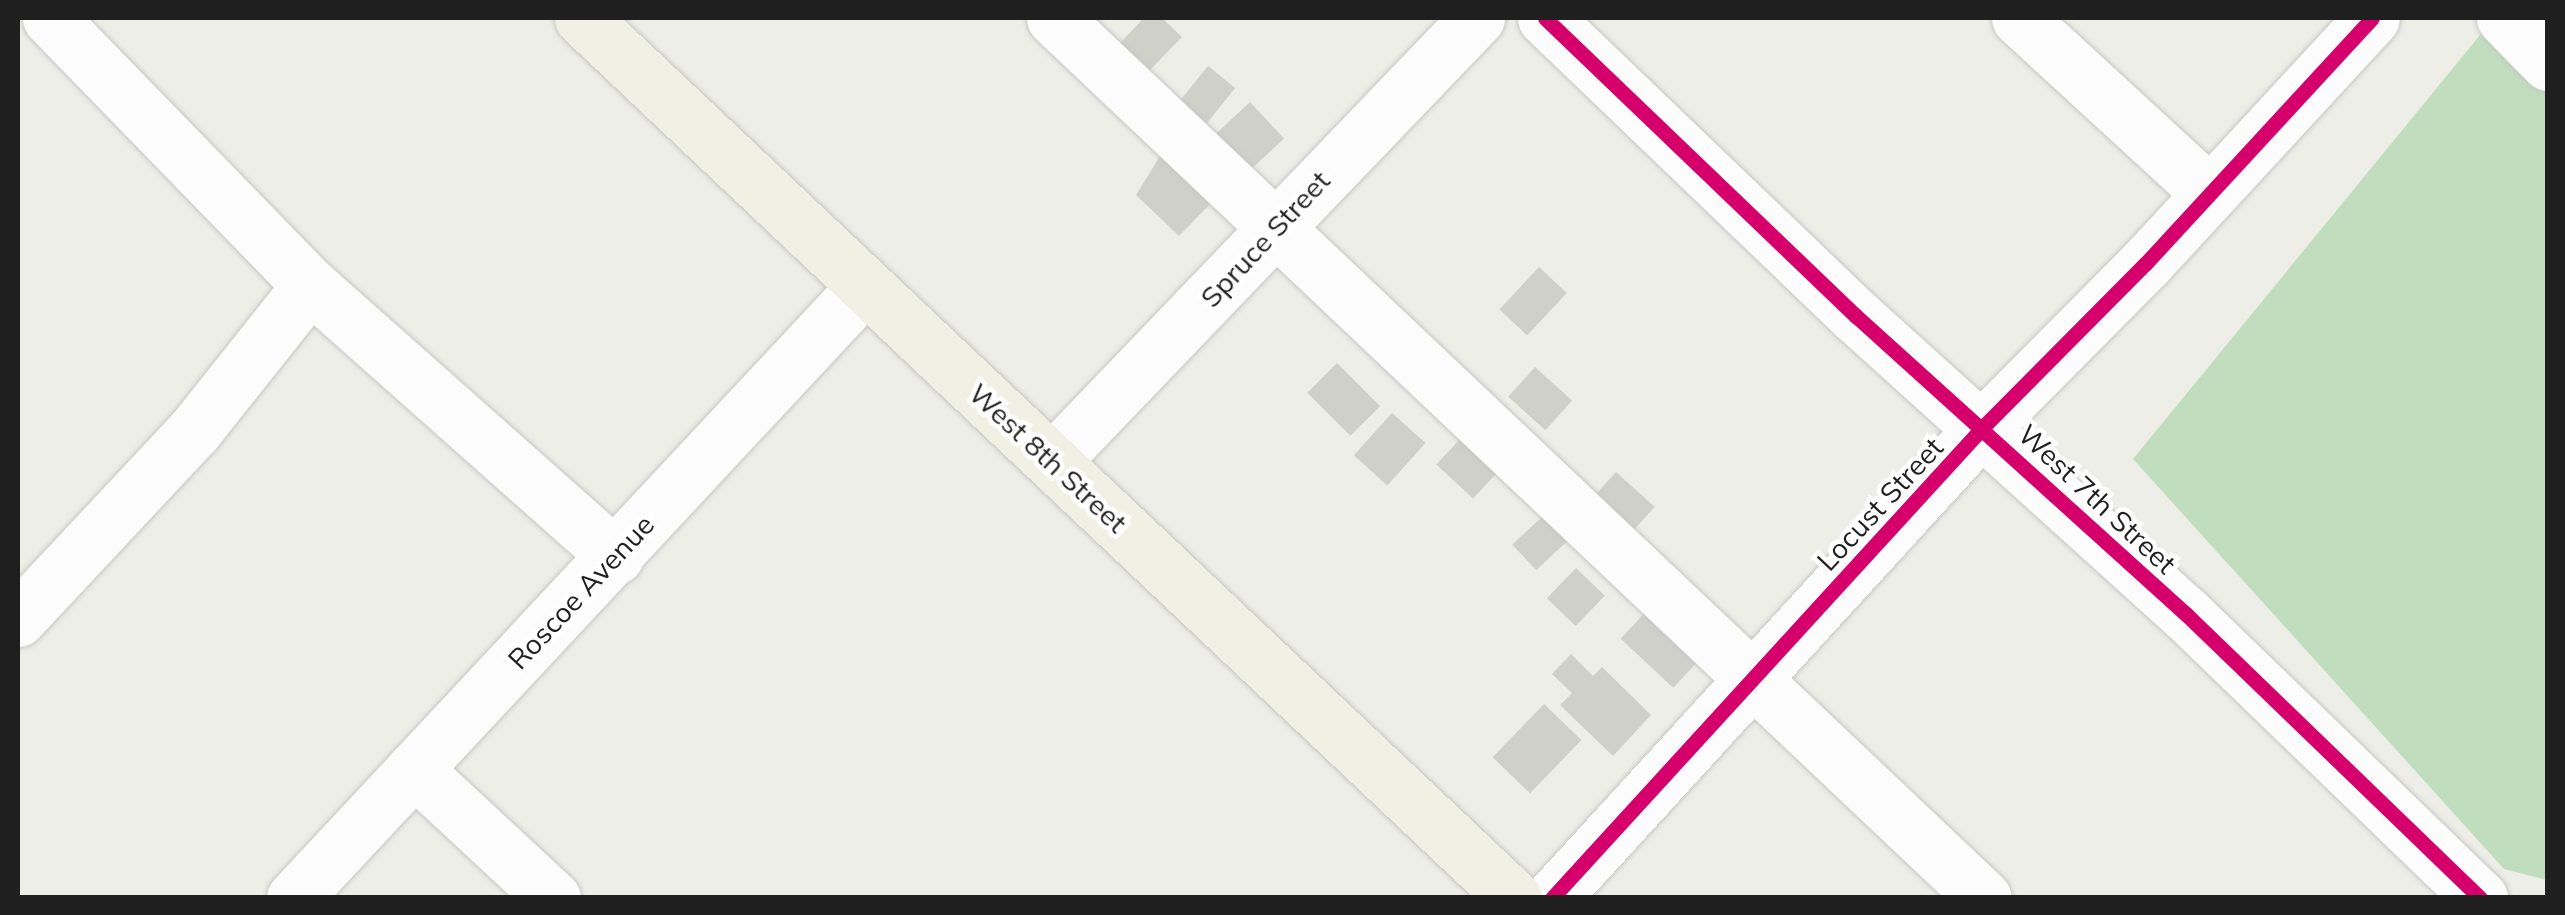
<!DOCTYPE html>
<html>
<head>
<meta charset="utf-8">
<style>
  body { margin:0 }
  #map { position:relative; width:2565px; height:915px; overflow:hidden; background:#eeeee8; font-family:Mulish,sans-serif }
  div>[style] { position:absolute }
  .forest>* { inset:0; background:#c0debd }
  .building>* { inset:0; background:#d0d0cb; transform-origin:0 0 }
  .roads { filter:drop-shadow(0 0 2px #c6c6c4) drop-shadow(0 0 2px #c6c6c4) }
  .minor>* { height:55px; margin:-27.5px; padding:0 27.5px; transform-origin:27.5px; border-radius:27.5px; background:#fcfcfc }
  .major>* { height:55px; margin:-27.5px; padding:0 27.5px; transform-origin:27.5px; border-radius:27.5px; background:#f1f0e5 }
  .cycleway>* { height:15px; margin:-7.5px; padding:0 7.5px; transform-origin:7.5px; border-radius:7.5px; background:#d6006c }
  span { translate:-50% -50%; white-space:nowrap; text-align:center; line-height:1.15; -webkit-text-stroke:9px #fff; paint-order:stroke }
  .street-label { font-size:28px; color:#1f1f1f }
  .frame { position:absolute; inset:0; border:20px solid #1f1f1f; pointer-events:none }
</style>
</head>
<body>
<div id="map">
  <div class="forest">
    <div style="clip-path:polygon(2494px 18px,2547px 18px,2547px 880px,2504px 869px,2133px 459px)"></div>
  </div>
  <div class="building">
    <div style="clip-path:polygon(1144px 18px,1162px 18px,1182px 37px,1149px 71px,1120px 43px)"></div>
    <div style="left:1208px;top:66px;width:35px;height:45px;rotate:39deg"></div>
    <div style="left:1250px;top:102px;width:50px;height:52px;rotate:47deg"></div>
    <div style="clip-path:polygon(1160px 156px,1210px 204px,1179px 236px,1136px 195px)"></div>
    <div style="left:1539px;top:267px;width:38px;height:58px;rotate:43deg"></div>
    <div style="left:1337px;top:363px;width:61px;height:42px;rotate:45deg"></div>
    <div style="left:1535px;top:367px;width:50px;height:40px;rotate:42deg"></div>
    <div style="left:1392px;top:413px;width:45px;height:57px;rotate:42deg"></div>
    <div style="left:1463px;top:436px;width:50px;height:39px;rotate:43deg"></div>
    <div style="left:1616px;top:472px;width:52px;height:38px;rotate:42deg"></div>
    <div style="left:1543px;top:516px;width:35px;height:42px;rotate:47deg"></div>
    <div style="left:1576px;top:568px;width:40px;height:42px;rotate:44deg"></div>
    <div style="left:1652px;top:605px;width:72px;height:46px;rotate:43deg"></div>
    <div style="clip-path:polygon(1571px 654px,1593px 676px,1602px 667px,1651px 715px,1613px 756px,1560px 705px,1572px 693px,1552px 674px)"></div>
    <div style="left:1544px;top:704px;width:52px;height:74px;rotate:44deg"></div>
  </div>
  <div class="roads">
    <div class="minor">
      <div style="left:50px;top:18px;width:373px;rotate:45.8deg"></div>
      <div style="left:310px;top:285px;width:409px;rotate:41.6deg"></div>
      <div style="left:1054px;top:18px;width:1280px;rotate:43.42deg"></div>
      <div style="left:1545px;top:18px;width:431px;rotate:43.8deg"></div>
      <div style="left:1856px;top:316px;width:445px;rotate:42.1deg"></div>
      <div style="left:2186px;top:614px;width:409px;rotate:44deg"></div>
      <div style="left:2019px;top:18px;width:258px;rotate:42.6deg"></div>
      <div style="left:2504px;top:18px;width:63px;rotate:45.6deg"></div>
      <div style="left:1052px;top:461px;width:614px;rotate:-46.19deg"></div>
      <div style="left:18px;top:619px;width:258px;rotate:-46.9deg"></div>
      <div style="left:194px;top:431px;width:186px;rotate:-51.5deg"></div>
      <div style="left:414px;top:769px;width:190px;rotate:42.9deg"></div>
      <div style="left:294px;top:898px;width:837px;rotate:-46.98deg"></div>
      <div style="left:1552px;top:898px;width:638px;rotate:-47.54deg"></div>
      <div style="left:1983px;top:427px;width:231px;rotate:-45.2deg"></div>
      <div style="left:2146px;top:263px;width:333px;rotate:-47.3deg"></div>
    </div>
    <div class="major">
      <div style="left:582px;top:18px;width:1282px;rotate:43.36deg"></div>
    </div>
  </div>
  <div class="cycleway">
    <div style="left:1545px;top:18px;width:431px;rotate:43.8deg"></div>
    <div style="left:1856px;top:316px;width:445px;rotate:42.1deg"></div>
    <div style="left:2186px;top:614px;width:409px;rotate:44deg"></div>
    <div style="left:1552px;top:898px;width:638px;rotate:-47.54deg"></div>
    <div style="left:1983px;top:427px;width:231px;rotate:-45.2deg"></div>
    <div style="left:2146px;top:263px;width:333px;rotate:-47.3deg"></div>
  </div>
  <div class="street-label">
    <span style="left:1265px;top:239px;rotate:-47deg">Spruce Street</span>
    <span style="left:1048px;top:458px;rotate:43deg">West 8th Street</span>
    <span style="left:2097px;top:499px;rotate:43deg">West 7th Street</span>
    <span style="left:1880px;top:504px;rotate:-47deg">Locust Street</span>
    <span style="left:581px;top:592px;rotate:-47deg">Roscoe Avenue</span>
  </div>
  <div class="frame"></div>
</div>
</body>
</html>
